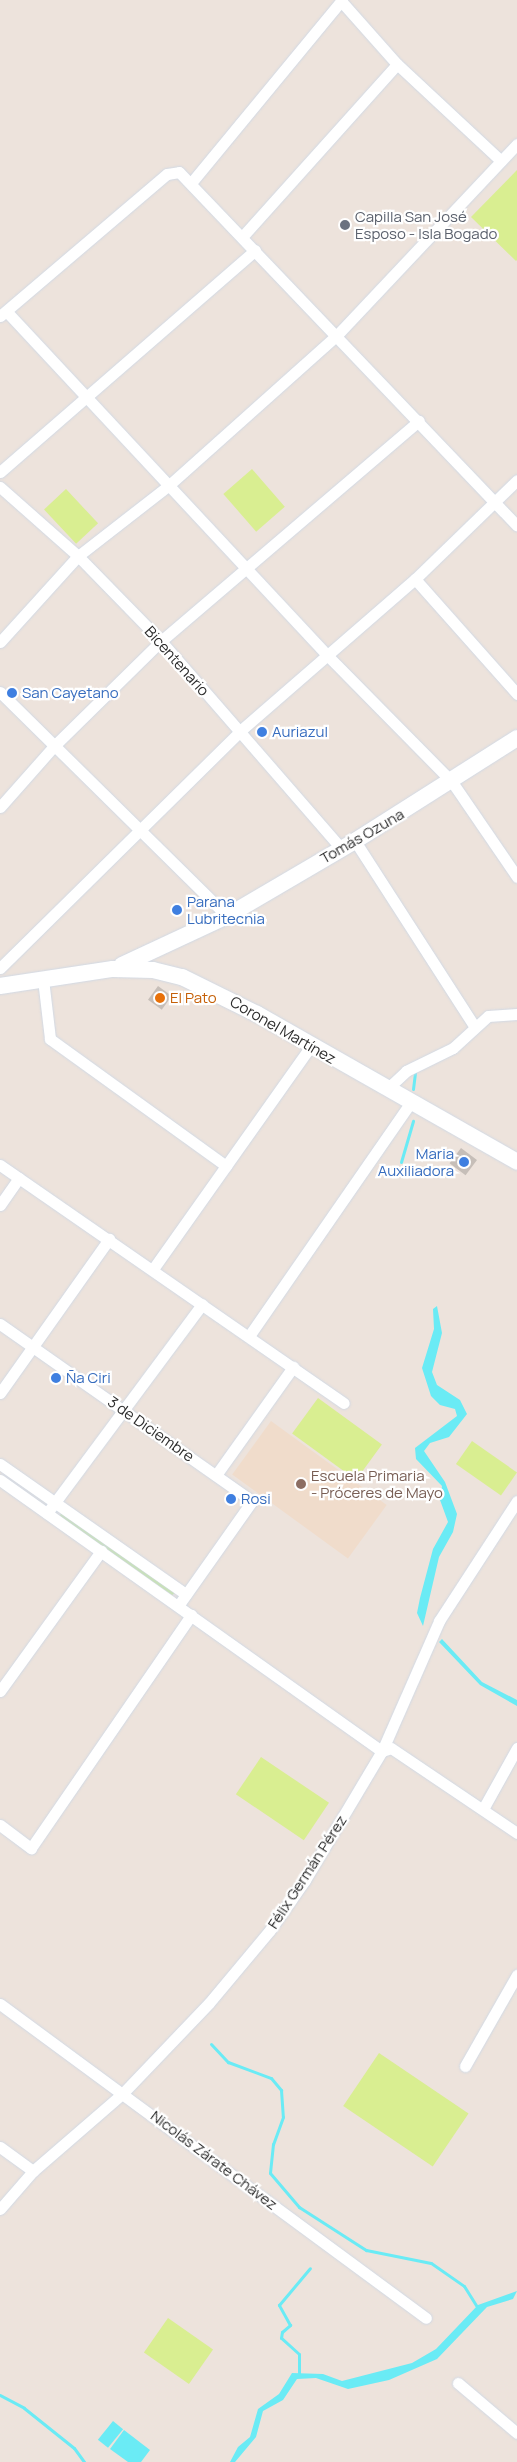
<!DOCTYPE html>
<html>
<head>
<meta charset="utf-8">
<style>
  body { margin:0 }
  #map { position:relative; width:517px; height:2462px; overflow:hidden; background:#ede3dc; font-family:Manrope,sans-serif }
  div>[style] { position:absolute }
  .education>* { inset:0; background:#f0dccb; transform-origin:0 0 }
  .green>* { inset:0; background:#c1e796 }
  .pitch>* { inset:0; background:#d9ee91; transform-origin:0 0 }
  .water>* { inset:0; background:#6aebf5; transform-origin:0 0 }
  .stream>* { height:3px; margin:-1.5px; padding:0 1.5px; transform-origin:1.5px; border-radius:1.5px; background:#6aebf5 }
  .building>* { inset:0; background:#c6beb8; transform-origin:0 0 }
  .roads { filter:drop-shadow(0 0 1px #d1d9e4) drop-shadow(0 0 1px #d1d9e4) }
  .street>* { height:11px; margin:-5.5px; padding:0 5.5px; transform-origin:5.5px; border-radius:5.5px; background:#fff }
  .secondary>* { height:16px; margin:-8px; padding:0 8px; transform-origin:8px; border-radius:8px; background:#fff }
  .dots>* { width:14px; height:14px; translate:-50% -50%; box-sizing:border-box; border:2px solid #fff; border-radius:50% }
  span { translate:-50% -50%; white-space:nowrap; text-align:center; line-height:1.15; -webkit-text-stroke:4.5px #fff; paint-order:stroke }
  .worship-label { font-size:15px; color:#5b616d }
  .left { translate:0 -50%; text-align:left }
  .street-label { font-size:15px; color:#2b2b2b }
  .shop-label { font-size:15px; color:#366cbe }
  .right { translate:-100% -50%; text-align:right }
  .food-label { font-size:15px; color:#c56008 }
  .education-label { font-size:15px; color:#785e54 }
</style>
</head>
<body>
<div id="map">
  <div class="education">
    <div style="left:271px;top:1421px;width:143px;height:66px;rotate:36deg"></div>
  </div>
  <div class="green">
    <div style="clip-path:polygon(61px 1513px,176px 1592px,172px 1595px,159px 1586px,60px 1516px)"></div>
  </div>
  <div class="pitch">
    <div style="clip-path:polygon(517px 170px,517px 260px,516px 261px,471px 217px)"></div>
    <div style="left:252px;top:469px;width:50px;height:38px;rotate:49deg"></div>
    <div style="left:66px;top:489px;width:47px;height:30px;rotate:47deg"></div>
    <div style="left:318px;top:1398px;width:79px;height:44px;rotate:36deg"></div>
    <div style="left:472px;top:1441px;width:55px;height:28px;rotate:35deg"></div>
    <div style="left:261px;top:1757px;width:82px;height:45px;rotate:34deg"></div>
    <div style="left:379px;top:2053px;width:108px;height:64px;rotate:34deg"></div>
    <div style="left:168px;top:2318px;width:55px;height:42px;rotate:35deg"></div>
  </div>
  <div class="water">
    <div style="clip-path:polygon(437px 1306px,442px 1333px,432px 1372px,437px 1385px,460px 1400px,467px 1414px,449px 1437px,430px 1443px,424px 1451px,445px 1482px,457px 1514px,453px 1532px,439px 1557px,423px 1626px,417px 1613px,420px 1598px,433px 1549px,448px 1522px,440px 1500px,442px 1486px,416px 1459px,415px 1448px,457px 1416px,455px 1409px,440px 1405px,431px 1396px,422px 1368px,434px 1329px,433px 1309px)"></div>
    <div style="clip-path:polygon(442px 1639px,482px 1682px,517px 1700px,517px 1706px,480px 1685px,439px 1642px)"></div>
    <div style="clip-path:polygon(517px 2291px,513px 2299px,487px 2307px,437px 2359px,389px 2380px,348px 2389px,316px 2378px,297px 2379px,283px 2400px,263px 2411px,256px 2437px,235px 2462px,230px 2462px,238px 2447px,250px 2437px,258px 2409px,279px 2394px,292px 2373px,323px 2374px,342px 2381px,412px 2363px,436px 2349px,478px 2305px)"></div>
    <div style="left:113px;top:2421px;width:13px;height:24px;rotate:39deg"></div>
    <div style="clip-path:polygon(124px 2430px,150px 2450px,141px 2462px,128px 2462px,110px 2449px)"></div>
  </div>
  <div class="stream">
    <div style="left:413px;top:1089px;width:17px;rotate:-83deg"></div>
    <div style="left:401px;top:1162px;width:43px;rotate:-73.7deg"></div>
    <div style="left:211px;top:2044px;width:25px;rotate:47deg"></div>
    <div style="left:228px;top:2062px;width:46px;rotate:20.4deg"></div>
    <div style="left:271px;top:2078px;width:16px;rotate:50deg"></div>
    <div style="left:281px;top:2090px;width:27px;rotate:86deg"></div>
    <div style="left:283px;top:2117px;width:29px;rotate:110deg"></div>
    <div style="left:273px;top:2144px;width:29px;rotate:96deg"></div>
    <div style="left:270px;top:2173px;width:45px;rotate:49.5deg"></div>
    <div style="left:299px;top:2207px;width:80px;rotate:32.7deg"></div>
    <div style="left:366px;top:2250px;width:66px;rotate:11.3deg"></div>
    <div style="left:431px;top:2263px;width:40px;rotate:34.9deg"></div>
    <div style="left:464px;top:2286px;width:26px;rotate:58deg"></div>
    <div style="left:299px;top:2375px;width:21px;rotate:-90deg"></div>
    <div style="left:299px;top:2354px;width:24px;rotate:-138deg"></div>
    <div style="left:281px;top:2338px;width:6px;rotate:-81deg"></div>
    <div style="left:282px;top:2332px;width:11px;rotate:-41deg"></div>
    <div style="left:290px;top:2325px;width:23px;rotate:-119deg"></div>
    <div style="left:279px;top:2305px;width:48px;rotate:-50deg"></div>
    <div style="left:0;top:2395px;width:27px;rotate:28deg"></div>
    <div style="left:24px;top:2408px;width:64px;rotate:38.7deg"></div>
    <div style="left:74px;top:2448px;width:17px;rotate:54deg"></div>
  </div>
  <div class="building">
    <div style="left:158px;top:986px;width:17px;height:17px;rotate:36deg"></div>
    <div style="left:461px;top:1148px;width:20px;height:19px;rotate:37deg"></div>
  </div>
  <div class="roads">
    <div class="street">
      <div style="left:341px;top:1px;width:84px;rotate:48.4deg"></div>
      <div style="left:397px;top:64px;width:142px;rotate:43deg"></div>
      <div style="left:191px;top:183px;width:237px;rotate:-50.5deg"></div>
      <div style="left:242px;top:237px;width:232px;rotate:-48.1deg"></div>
      <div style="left:8px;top:313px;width:465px;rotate:47deg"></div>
      <div style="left:325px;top:653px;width:181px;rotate:45.4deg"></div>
      <div style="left:452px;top:782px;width:115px;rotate:55.6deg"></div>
      <div style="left:0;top:316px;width:219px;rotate:-40.4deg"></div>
      <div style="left:167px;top:174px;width:12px;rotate:-9deg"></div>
      <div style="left:179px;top:172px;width:489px;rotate:46.3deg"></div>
      <div style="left:0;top:472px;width:338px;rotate:-41deg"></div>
      <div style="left:0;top:487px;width:104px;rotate:41.5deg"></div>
      <div style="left:78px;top:556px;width:119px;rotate:45.7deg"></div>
      <div style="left:161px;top:641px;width:274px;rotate:49deg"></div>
      <div style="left:415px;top:579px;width:154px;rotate:48.4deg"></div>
      <div style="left:0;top:642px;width:116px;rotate:-47.8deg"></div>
      <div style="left:78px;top:556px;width:114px;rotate:-37.9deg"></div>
      <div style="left:168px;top:486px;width:228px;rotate:-41.8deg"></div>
      <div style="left:338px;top:334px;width:261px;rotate:-46.7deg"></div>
      <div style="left:0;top:692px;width:319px;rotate:44.6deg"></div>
      <div style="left:0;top:807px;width:81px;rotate:-48.5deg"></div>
      <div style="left:54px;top:746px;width:150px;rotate:-44.5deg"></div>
      <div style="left:161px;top:641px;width:339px;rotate:-40.5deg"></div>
      <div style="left:355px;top:841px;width:220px;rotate:57.2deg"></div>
      <div style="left:0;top:968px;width:337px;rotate:-44.6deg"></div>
      <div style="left:240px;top:731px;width:232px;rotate:-41deg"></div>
      <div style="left:415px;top:579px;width:142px;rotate:-44.1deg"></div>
      <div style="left:43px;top:979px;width:60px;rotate:83.3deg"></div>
      <div style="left:50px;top:1039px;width:217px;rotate:35.8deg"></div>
      <div style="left:387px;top:1089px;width:26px;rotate:-43deg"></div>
      <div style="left:406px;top:1071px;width:52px;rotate:-26.1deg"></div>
      <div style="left:453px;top:1048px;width:47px;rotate:-42.4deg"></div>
      <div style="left:488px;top:1016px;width:29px;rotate:-4deg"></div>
      <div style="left:0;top:1165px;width:418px;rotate:34.7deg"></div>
      <div style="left:0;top:1205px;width:33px;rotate:-55deg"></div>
      <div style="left:153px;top:1269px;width:273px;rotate:-54.7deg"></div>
      <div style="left:0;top:1324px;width:308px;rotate:35.1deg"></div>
      <div style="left:252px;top:1501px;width:128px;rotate:125.2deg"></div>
      <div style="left:249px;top:1336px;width:285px;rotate:-55.3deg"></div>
      <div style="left:0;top:1393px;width:189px;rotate:-54.7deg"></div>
      <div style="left:0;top:1464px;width:227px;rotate:35deg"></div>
      <div style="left:216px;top:1475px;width:133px;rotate:-54.5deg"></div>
      <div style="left:0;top:1480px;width:468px;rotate:35.4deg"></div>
      <div style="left:382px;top:1751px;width:9px;rotate:-18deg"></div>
      <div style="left:391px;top:1748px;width:152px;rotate:34deg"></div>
      <div style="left:47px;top:1513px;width:260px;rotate:-53.4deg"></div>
      <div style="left:0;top:1691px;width:173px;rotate:-54.2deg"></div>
      <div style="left:483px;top:1809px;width:70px;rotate:-60.9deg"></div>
      <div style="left:0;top:1825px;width:39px;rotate:37deg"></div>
      <div style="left:31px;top:1848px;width:283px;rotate:-55.5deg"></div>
      <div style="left:0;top:2004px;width:529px;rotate:36.39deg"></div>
      <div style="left:465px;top:2066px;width:105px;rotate:-60.3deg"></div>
      <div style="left:0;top:2147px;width:41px;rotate:36deg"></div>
      <div style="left:0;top:2209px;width:50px;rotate:-49deg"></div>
      <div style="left:33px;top:2171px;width:119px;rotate:-40.9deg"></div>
      <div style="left:123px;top:2093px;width:124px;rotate:-46.3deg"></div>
      <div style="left:209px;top:2003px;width:95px;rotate:-50.1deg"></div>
      <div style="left:270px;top:1930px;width:61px;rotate:-55deg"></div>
      <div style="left:305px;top:1880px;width:150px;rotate:-59.2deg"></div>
      <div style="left:382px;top:1751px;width:142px;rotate:-66.3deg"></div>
      <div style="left:439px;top:1621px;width:143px;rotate:-57deg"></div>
      <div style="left:458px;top:2383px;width:77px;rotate:40.3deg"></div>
    </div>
    <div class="secondary">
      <div style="left:122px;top:965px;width:116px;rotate:-25deg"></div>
      <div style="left:227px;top:916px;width:148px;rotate:-30.4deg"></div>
      <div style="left:355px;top:841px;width:192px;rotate:-32.4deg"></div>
      <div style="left:0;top:986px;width:114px;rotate:-8.6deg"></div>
      <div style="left:113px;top:969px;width:40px;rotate:1.4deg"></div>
      <div style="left:153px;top:970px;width:30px;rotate:14deg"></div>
      <div style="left:182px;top:977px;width:84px;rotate:26.3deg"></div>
      <div style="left:257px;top:1014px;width:299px;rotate:29.6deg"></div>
    </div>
  </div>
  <div class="dots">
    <div style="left:345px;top:225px;background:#6b7280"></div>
    <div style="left:12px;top:693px;background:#3f7fe0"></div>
    <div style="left:262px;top:732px;background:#3f7fe0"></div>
    <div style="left:177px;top:910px;background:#3f7fe0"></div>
    <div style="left:160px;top:998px;background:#e8710a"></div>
    <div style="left:464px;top:1162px;background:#3f7fe0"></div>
    <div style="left:56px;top:1378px;background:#3f7fe0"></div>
    <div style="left:301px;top:1484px;background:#8d6e63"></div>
    <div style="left:231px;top:1499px;background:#3f7fe0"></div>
  </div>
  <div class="worship-label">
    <span class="left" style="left:355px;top:225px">Capilla San José<br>Esposo - Isla Bogado</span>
  </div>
  <div class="street-label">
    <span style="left:177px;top:661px;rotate:48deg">Bicentenario</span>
    <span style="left:362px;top:836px;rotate:-30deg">Tomás Ozuna</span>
    <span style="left:283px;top:1030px;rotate:30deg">Coronel Martínez</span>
    <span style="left:151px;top:1429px;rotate:35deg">3 de Diciembre</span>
    <span style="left:307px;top:1872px;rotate:-57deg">Félix Germán Pérez</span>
    <span style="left:214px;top:2160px;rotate:37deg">Nicolás Zárate Chávez</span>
  </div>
  <div class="shop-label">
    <span class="left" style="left:22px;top:693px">San Cayetano</span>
    <span class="left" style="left:272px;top:732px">Auriazul</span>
    <span class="left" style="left:187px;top:910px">Parana<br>Lubritecnia</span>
    <span class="right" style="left:454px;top:1162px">Maria<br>Auxiliadora</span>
    <span class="left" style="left:66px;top:1378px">Ña Ciri</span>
    <span class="left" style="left:241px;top:1499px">Rosi</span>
  </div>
  <div class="food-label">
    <span class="left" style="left:170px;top:998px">El Pato</span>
  </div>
  <div class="education-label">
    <span class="left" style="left:311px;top:1484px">Escuela Primaria<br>- Próceres de Mayo</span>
  </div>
</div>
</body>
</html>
